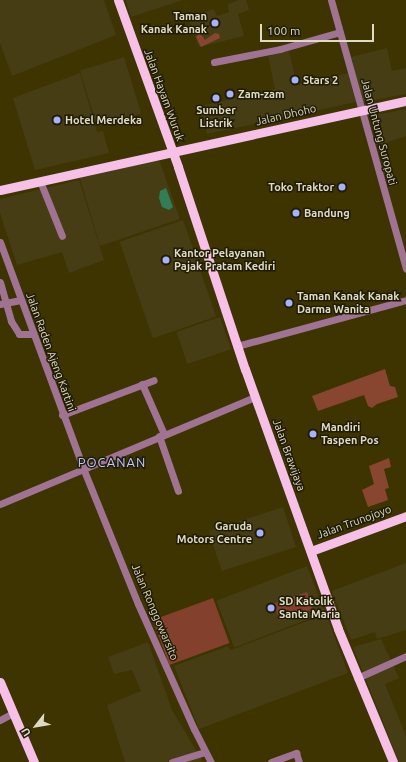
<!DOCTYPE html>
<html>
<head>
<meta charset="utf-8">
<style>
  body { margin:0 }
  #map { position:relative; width:406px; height:762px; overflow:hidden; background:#3d3401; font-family:Ubuntu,sans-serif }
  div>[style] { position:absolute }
  .built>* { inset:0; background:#463d14; transform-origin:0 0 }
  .green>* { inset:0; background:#83412d; transform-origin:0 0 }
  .forest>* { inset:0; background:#884530 }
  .water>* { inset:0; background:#317d56 }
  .minor>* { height:7px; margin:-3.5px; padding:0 3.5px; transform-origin:3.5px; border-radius:3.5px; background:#a07393 }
  .major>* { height:9px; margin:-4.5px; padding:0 4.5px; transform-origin:4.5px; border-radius:4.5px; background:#f7c0e6 }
  .dots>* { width:11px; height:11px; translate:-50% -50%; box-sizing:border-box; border:2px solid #201c08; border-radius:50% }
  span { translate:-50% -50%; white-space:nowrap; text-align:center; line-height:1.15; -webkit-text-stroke:3px #201c08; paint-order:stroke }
  .poi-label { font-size:11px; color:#dfdac2; font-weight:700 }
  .right { translate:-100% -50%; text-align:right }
  .left { translate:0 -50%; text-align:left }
  .street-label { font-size:11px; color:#dfdac2 }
  .quarter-label { font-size:13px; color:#bec6ff; letter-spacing:1px }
  .north { position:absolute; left:16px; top:706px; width:40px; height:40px; -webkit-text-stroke:3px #201c08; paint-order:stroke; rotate:239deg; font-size:11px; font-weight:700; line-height:16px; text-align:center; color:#dfdac2 }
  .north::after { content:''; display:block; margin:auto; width:14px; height:18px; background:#dfdac2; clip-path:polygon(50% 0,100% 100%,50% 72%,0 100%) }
  .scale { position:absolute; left:260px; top:24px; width:114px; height:18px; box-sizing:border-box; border:2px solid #dfdac2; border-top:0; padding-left:5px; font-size:12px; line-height:14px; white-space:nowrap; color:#dfdac2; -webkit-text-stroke:3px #201c08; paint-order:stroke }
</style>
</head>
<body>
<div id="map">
  <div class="built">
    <div style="clip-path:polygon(0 0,104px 0,116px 35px,12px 76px,0 43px)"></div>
    <div style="clip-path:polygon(126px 0,183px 0,131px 17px)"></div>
    <div style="clip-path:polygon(239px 0,246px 0,249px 10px,238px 14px,244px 36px,199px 47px,188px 17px,214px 9px,217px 16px,229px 12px,228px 4px)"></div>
    <div style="clip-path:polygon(387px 48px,392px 71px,406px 68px,406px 94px,363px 102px,351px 57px)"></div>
    <div style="clip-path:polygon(289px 51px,297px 85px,348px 73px,356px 102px,207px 134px,200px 106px,275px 89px,268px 56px)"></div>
    <div style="left:124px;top:57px;width:59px;height:46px;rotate:73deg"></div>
    <div style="clip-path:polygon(80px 73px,97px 132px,103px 131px,109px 153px,35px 170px,13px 98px)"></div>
    <div style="clip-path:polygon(406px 109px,406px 136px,379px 145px,370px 116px)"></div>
    <div style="clip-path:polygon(153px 158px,160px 162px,180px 219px,100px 246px,79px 175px)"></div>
    <div style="clip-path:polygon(79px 180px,104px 260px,69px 273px,62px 252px,17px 265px,0 213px,0 199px)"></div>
    <div style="left:183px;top:220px;width:102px;height:67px;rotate:71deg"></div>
    <div style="left:220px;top:317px;width:34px;height:46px;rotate:71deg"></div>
    <div style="left:283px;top:507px;width:42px;height:78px;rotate:72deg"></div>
    <div style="clip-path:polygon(406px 563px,406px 630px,377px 639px,375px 632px,351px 640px,332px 591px)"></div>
    <div style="left:307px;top:566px;width:50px;height:97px;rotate:69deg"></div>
    <div style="clip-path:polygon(326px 614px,348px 673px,199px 729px,174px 666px,228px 646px,231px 650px)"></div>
    <div style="clip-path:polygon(381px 639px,399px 678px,385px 684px,406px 736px,406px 762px,399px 762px,353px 647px)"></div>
    <div style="clip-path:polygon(148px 642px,172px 710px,203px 762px,125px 762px,107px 705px,141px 691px,132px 670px,114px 674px,108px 657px)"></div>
  </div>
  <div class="green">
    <div style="left:307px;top:592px;width:18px;height:35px;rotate:71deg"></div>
    <div style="left:213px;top:598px;width:48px;height:64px;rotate:70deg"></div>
  </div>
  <div class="forest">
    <div style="clip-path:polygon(200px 33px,205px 40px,215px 33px,219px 34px,220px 38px,201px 47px,196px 37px)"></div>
    <div style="clip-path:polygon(385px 369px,390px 386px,395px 387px,398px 397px,377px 404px,372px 408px,368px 406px,364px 395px,318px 411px,312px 396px)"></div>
    <div style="clip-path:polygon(389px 458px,391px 467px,384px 469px,389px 488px,385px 489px,388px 500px,368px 507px,362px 490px,374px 484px,369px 466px)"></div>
  </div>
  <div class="water">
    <div style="clip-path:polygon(166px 188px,173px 207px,169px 210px,162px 207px,159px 198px,160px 191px)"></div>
  </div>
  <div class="minor">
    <div style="left:331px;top:0;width:279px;rotate:74.4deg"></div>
    <div style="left:214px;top:62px;width:67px;rotate:-11.1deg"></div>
    <div style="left:280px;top:49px;width:62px;rotate:-15.8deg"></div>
    <div style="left:40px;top:181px;width:59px;rotate:68.2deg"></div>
    <div style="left:0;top:242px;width:241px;rotate:69.8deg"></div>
    <div style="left:83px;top:468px;width:147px;rotate:68deg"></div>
    <div style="left:138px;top:604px;width:137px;rotate:65.9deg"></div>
    <div style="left:194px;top:729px;width:37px;rotate:63deg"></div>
    <div style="left:0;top:282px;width:41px;rotate:74.2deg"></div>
    <div style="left:11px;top:321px;width:15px;rotate:58deg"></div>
    <div style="left:19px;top:334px;width:14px"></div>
    <div style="left:0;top:304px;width:21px;rotate:-11deg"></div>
    <div style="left:237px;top:346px;width:175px;rotate:-15.2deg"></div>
    <div style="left:142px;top:384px;width:55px;rotate:66.3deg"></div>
    <div style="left:62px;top:415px;width:98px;rotate:-20.8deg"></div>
    <div style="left:159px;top:436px;width:58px;rotate:70.9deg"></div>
    <div style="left:0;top:504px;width:277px;rotate:-22.8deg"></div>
    <div style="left:357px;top:678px;width:54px;rotate:-24.2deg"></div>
    <div style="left:0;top:720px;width:15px;rotate:-28deg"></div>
    <div style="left:172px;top:762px;width:34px;rotate:-17deg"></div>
    <div style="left:271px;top:762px;width:27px;rotate:-20deg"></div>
    <div style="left:296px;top:753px;width:9px;rotate:72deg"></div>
  </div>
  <div class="major">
    <div style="left:118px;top:0;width:177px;rotate:70.2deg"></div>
    <div style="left:178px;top:167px;width:213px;rotate:71.7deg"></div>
    <div style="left:245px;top:369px;width:276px;rotate:70.3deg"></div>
    <div style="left:338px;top:629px;width:144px;rotate:67.5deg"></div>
    <div style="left:0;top:190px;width:416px;rotate:-12.4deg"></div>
    <div style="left:311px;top:551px;width:101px;rotate:-20.2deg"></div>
    <div style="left:0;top:682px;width:87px;rotate:67deg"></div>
  </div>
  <div class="dots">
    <div style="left:215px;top:23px;background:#a7b1fc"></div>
    <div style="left:295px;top:80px;background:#a7b1fc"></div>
    <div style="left:230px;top:94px;background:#a7b1fc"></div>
    <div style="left:216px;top:98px;background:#a7b1fc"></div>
    <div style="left:57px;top:120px;background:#a7b1fc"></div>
    <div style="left:342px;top:187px;background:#a7b1fc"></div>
    <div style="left:296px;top:213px;background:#a7b1fc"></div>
    <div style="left:166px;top:260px;background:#a7b1fc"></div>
    <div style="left:289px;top:303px;background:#a7b1fc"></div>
    <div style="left:313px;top:434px;background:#a7b1fc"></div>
    <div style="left:260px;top:533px;background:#a7b1fc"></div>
    <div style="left:271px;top:608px;background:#a7b1fc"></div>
  </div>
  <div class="poi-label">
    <span class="right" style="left:207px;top:23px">Taman<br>Kanak Kanak</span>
    <span class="left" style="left:303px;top:80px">Stars 2</span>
    <span class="left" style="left:238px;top:94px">Zam-zam</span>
    <span style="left:216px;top:117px">Sumber<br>Listrik</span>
    <span class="left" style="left:65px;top:120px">Hotel Merdeka</span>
    <span class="right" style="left:334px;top:187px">Toko Traktor</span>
    <span class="left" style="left:304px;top:213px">Bandung</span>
    <span class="left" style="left:174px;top:260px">Kantor Pelayanan<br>Pajak Pratam Kediri</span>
    <span class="left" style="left:297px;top:303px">Taman Kanak Kanak<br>Darma Wanita</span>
    <span class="left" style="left:321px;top:434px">Mandiri<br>Taspen Pos</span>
    <span class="right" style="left:252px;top:533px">Garuda<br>Motors Centre</span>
    <span class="left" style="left:279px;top:608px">SD Katolik<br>Santa Maria</span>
  </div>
  <div class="street-label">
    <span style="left:164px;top:95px;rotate:70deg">Jalan Hayam Wuruk</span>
    <span style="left:286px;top:115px;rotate:-13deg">Jalan Dhoho</span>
    <span style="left:379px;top:132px;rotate:75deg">Jalan Untung Suropati</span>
    <span style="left:51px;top:352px;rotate:70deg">Jalan Raden Ajeng Kartini</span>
    <span style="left:289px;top:455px;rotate:70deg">Jalan Brawijaya</span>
    <span style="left:354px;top:522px;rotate:-20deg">Jalan Trunojoyo</span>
    <span style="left:155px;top:612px;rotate:67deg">Jalan Ronggowarsito</span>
  </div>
  <div class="quarter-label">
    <span style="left:112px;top:462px">POCANAN</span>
  </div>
  <div class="north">U</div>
  <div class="scale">100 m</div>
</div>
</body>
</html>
